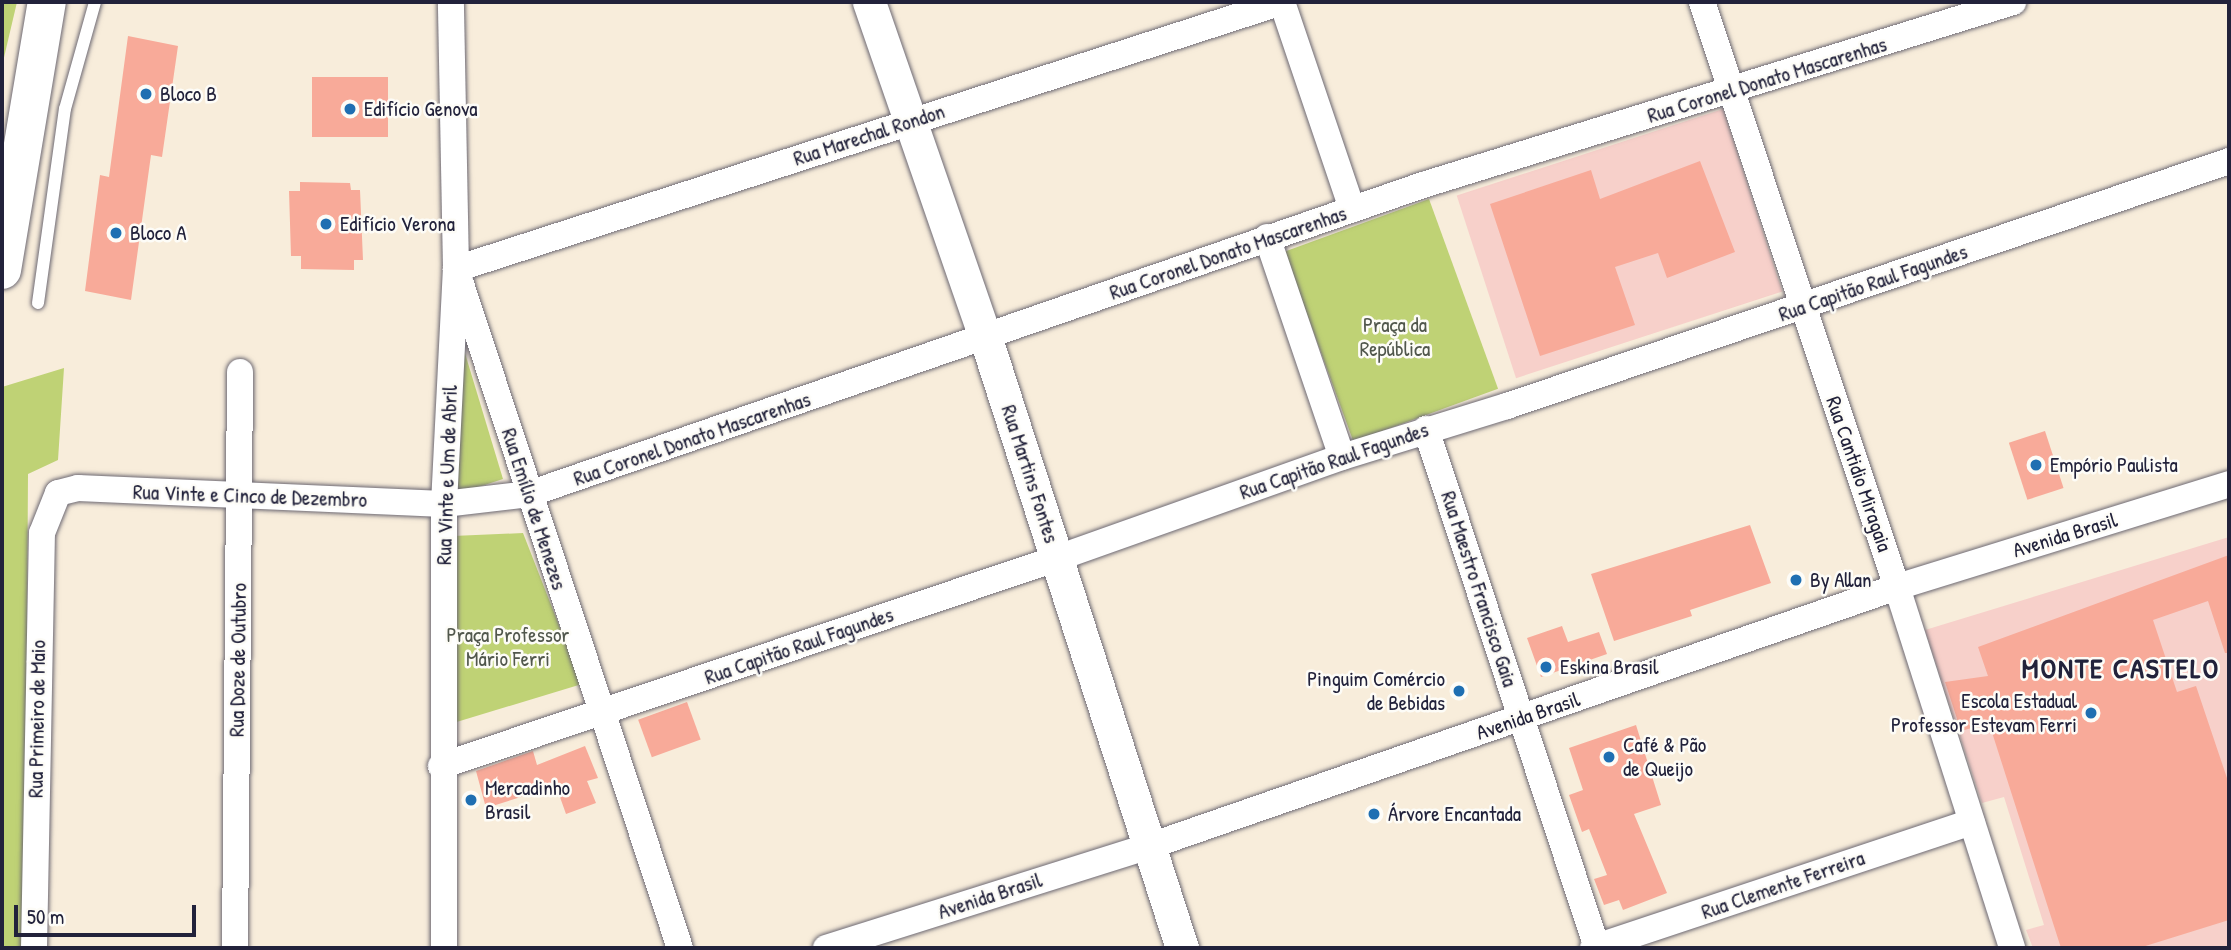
<!DOCTYPE html>
<html>
<head>
<meta charset="utf-8">
<style>
  body { margin:0 }
  #map { position:relative; width:2231px; height:950px; overflow:hidden; background:#f8eddb; font-family:"Patrick Hand",sans-serif }
  div>[style] { position:absolute }
  .built>* { inset:0; background:#f7d0ca; transform-origin:0 0 }
  .green>* { inset:0; background:#bfd275; transform-origin:0 0 }
  .building>* { inset:0; background:#f8aa99; transform-origin:0 0 }
  .roads { filter:drop-shadow(0 0 2px #6d6973) drop-shadow(0 0 2px #6d6973) }
  .service>* { height:12px; margin:-6px; padding:0 6px; transform-origin:6px; border-radius:6px; background:#fff }
  .minor>* { height:26px; margin:-13px; padding:0 13px; transform-origin:13px; border-radius:13px; background:#fff }
  .tertiary>* { height:33px; margin:-16.5px; padding:0 16.5px; transform-origin:16.5px; border-radius:16.5px; background:#fff }
  .primary>* { height:38px; margin:-19px; padding:0 19px; transform-origin:19px; border-radius:19px; background:#fff }
  .dots>* { width:19px; height:19px; translate:-50% -50%; box-sizing:border-box; border:4px solid #fdfcf7; border-radius:50% }
  span { translate:-50% -50%; white-space:nowrap; text-align:center; line-height:1.15; -webkit-text-stroke:5px #fdfcf7; paint-order:stroke }
  .street-label { font-size:21px; color:#22223b }
  .poi-label { font-size:21px; color:#22223b }
  .left { translate:0 -50%; text-align:left }
  .right { translate:-100% -50%; text-align:right }
  .park-label { font-size:21px; color:#51574c }
  .district-label { font-size:28px; color:#22223b; font-weight:700; letter-spacing:2px }
  .frame { position:absolute; inset:0; border:4px solid #22223b; pointer-events:none }
  .scale { position:absolute; left:14px; top:905px; width:182px; height:32px; box-sizing:border-box; border:4px solid #22223b; border-top:0; padding-left:9px; font-size:21px; line-height:24px; white-space:nowrap; color:#22223b; -webkit-text-stroke:5px #fdfcf7; paint-order:stroke }
</style>
</head>
<body>
<div id="map">
  <div class="built">
    <div style="left:1723px;top:109px;width:192px;height:280px;rotate:72deg"></div>
    <div style="clip-path:polygon(2229px 537px,2229px 948px,2033px 948px,2026px 930px,2044px 925px,2004px 797px,1982px 803px,1925px 630px)"></div>
  </div>
  <div class="green">
    <div style="clip-path:polygon(2px 2px,17px 2px,2px 66px)"></div>
    <div style="left:1429px;top:199px;width:202px;height:154px;rotate:70deg"></div>
    <div style="clip-path:polygon(461px 340px,503px 479px,451px 496px)"></div>
    <div style="clip-path:polygon(64px 368px,58px 460px,28px 474px,25px 948px,2px 948px,2px 387px)"></div>
    <div style="clip-path:polygon(523px 533px,582px 684px,450px 724px,453px 536px)"></div>
  </div>
  <div class="building">
    <div style="clip-path:polygon(128px 36px,178px 46px,162px 157px,151px 155px,131px 300px,85px 291px,100px 175px,109px 177px)"></div>
    <div style="left:388px;top:77px;width:60px;height:76px;rotate:90deg"></div>
    <div style="clip-path:polygon(1700px 161px,1735px 252px,1667px 278px,1658px 253px,1615px 267px,1635px 325px,1540px 356px,1490px 204px,1591px 170px,1600px 199px)"></div>
    <div style="clip-path:polygon(300px 182px,350px 183px,351px 190px,360px 190px,363px 260px,354px 260px,354px 270px,301px 269px,301px 256px,291px 256px,289px 191px,300px 191px)"></div>
    <div style="left:2045px;top:431px;width:60px;height:38px;rotate:72deg"></div>
    <div style="clip-path:polygon(1750px 525px,1771px 583px,1690px 610px,1692px 616px,1614px 641px,1591px 574px)"></div>
    <div style="clip-path:polygon(2229px 555px,2229px 653px,2225px 653px,2208px 601px,2153px 620px,2177px 692px,2196px 686px,2229px 784px,2229px 920px,2139px 948px,2061px 948px,1989px 723px,1961px 731px,1945px 682px,1988px 676px,1978px 647px)"></div>
    <div style="clip-path:polygon(1562px 626px,1568px 642px,1599px 632px,1607px 654px,1541px 677px,1527px 638px)"></div>
    <div style="left:687px;top:702px;width:40px;height:52px;rotate:70deg"></div>
    <div style="clip-path:polygon(1636px 725px,1661px 805px,1634px 814px,1667px 893px,1623px 910px,1619px 900px,1604px 905px,1594px 879px,1607px 875px,1589px 829px,1582px 832px,1569px 795px,1583px 790px,1569px 748px)"></div>
    <div style="clip-path:polygon(585px 746px,598px 778px,587px 781px,596px 803px,566px 814px,556px 786px,486px 808px,476px 771px,533px 751px,537px 765px)"></div>
  </div>
  <div class="roads">
    <div class="service">
      <div style="left:38px;top:303px;width:196px;rotate:-82.1deg"></div>
      <div style="left:65px;top:109px;width:111px;rotate:-74.3deg"></div>
    </div>
    <div class="minor">
      <div style="left:1282px;top:2px;width:219px;rotate:71.3deg"></div>
      <div style="left:1702px;top:2px;width:617px;rotate:71.57deg"></div>
      <div style="left:1897px;top:587px;width:379px;rotate:72.3deg"></div>
      <div style="left:1267px;top:237px;width:232px;rotate:71.2deg"></div>
      <div style="left:456px;top:269px;width:868px;rotate:-17.91deg"></div>
      <div style="left:461px;top:284px;width:699px;rotate:71.75deg"></div>
      <div style="left:1426px;top:429px;width:546px;rotate:71.76deg"></div>
      <div style="left:441px;top:766px;width:651px;rotate:-18.63deg"></div>
      <div style="left:1058px;top:558px;width:301px;rotate:-19.6deg"></div>
      <div style="left:1342px;top:457px;width:173px;rotate:-17.2deg"></div>
      <div style="left:1507px;top:406px;width:762px;rotate:-18.74deg"></div>
      <div style="left:34px;top:948px;width:415px;rotate:-88.9deg"></div>
      <div style="left:42px;top:533px;width:43px;rotate:-68.2deg"></div>
      <div style="left:58px;top:493px;width:21px;rotate:-14deg"></div>
      <div style="left:78px;top:488px;width:366px;rotate:2.5deg"></div>
      <div style="left:444px;top:504px;width:86px;rotate:-6.7deg"></div>
      <div style="left:529px;top:494px;width:946px;rotate:-19.07deg"></div>
      <div style="left:1423px;top:185px;width:618px;rotate:-17.23deg"></div>
      <div style="left:235px;top:948px;width:576px;rotate:-89.5deg"></div>
      <div style="left:444px;top:948px;width:444px;rotate:-90deg"></div>
      <div style="left:444px;top:504px;width:235px;rotate:-87.1deg"></div>
      <div style="left:456px;top:269px;width:267px;rotate:-91.1deg"></div>
      <div style="left:826px;top:948px;width:340px;rotate:-17.5deg"></div>
      <div style="left:1150px;top:846px;width:791px;rotate:-19.12deg"></div>
      <div style="left:1897px;top:587px;width:348px;rotate:-17.2deg"></div>
      <div style="left:1593px;top:948px;width:399px;rotate:-18.4deg"></div>
    </div>
    <div class="tertiary">
      <div style="left:869px;top:2px;width:357px;rotate:70.9deg"></div>
      <div style="left:986px;top:339px;width:640px;rotate:72.16deg"></div>
    </div>
    <div class="primary">
      <div style="left:2px;top:270px;width:272px;rotate:-80.5deg"></div>
    </div>
  </div>
  <div class="dots">
    <div style="left:146px;top:94px;background:#1f6fb2"></div>
    <div style="left:350px;top:109px;background:#1f6fb2"></div>
    <div style="left:326px;top:224px;background:#1f6fb2"></div>
    <div style="left:116px;top:233px;background:#1f6fb2"></div>
    <div style="left:2036px;top:465px;background:#1f6fb2"></div>
    <div style="left:1796px;top:580px;background:#1f6fb2"></div>
    <div style="left:1546px;top:667px;background:#1f6fb2"></div>
    <div style="left:1459px;top:691px;background:#1f6fb2"></div>
    <div style="left:2091px;top:713px;background:#1f6fb2"></div>
    <div style="left:1609px;top:757px;background:#1f6fb2"></div>
    <div style="left:471px;top:800px;background:#1f6fb2"></div>
    <div style="left:1374px;top:814px;background:#1f6fb2"></div>
  </div>
  <div class="street-label">
    <span style="left:1767px;top:80px;rotate:-17deg">Rua Coronel Donato Mascarenhas</span>
    <span style="left:869px;top:135px;rotate:-18deg">Rua Marechal Rondon</span>
    <span style="left:1228px;top:253px;rotate:-19deg">Rua Coronel Donato Mascarenhas</span>
    <span style="left:1873px;top:283px;rotate:-19deg">Rua Capitão Raul Fagundes</span>
    <span style="left:692px;top:439px;rotate:-19deg">Rua Coronel Donato Mascarenhas</span>
    <span style="left:1334px;top:461px;rotate:-19deg">Rua Capitão Raul Fagundes</span>
    <span style="left:1030px;top:474px;rotate:72deg">Rua Martins Fontes</span>
    <span style="left:1859px;top:474px;rotate:71deg">Rua Cantidio Miragaia</span>
    <span style="left:447px;top:475px;rotate:-88deg">Rua Vinte e Um de Abril</span>
    <span style="left:250px;top:496px;rotate:2deg">Rua Vinte e Cinco de Dezembro</span>
    <span style="left:534px;top:509px;rotate:72deg">Rua Emílio de Menezes</span>
    <span style="left:2065px;top:535px;rotate:-17deg">Avenida Brasil</span>
    <span style="left:1479px;top:589px;rotate:72deg">Rua Maestro Francisco Gaia</span>
    <span style="left:799px;top:646px;rotate:-19deg">Rua Capitão Raul Fagundes</span>
    <span style="left:238px;top:660px;rotate:-89deg">Rua Doze de Outubro</span>
    <span style="left:1528px;top:716px;rotate:-19deg">Avenida Brasil</span>
    <span style="left:37px;top:719px;rotate:-89deg">Rua Primeiro de Maio</span>
    <span style="left:1783px;top:885px;rotate:-19deg">Rua Clemente Ferreira</span>
    <span style="left:990px;top:896px;rotate:-18deg">Avenida Brasil</span>
  </div>
  <div class="poi-label">
    <span class="left" style="left:160px;top:94px">Bloco B</span>
    <span class="left" style="left:364px;top:109px">Edifício Genova</span>
    <span class="left" style="left:340px;top:224px">Edifício Verona</span>
    <span class="left" style="left:130px;top:233px">Bloco A</span>
    <span class="left" style="left:2050px;top:465px">Empório Paulista</span>
    <span class="left" style="left:1810px;top:580px">By Allan</span>
    <span class="left" style="left:1560px;top:667px">Eskina Brasil</span>
    <span class="right" style="left:1445px;top:691px">Pinguim Comércio<br>de Bebidas</span>
    <span class="right" style="left:2077px;top:713px">Escola Estadual<br>Professor Estevam Ferri</span>
    <span class="left" style="left:1623px;top:757px">Café &amp; Pão<br>de Queijo</span>
    <span class="left" style="left:485px;top:800px">Mercadinho<br>Brasil</span>
    <span class="left" style="left:1388px;top:814px">Árvore Encantada</span>
  </div>
  <div class="park-label">
    <span style="left:1395px;top:337px">Praça da<br>República</span>
    <span style="left:508px;top:647px">Praça Professor<br>Mário Ferri</span>
  </div>
  <div class="district-label">
    <span style="left:2121px;top:668px">MONTE CASTELO</span>
  </div>
  <div class="frame"></div>
  <div class="scale">50 m</div>
</div>
</body>
</html>
